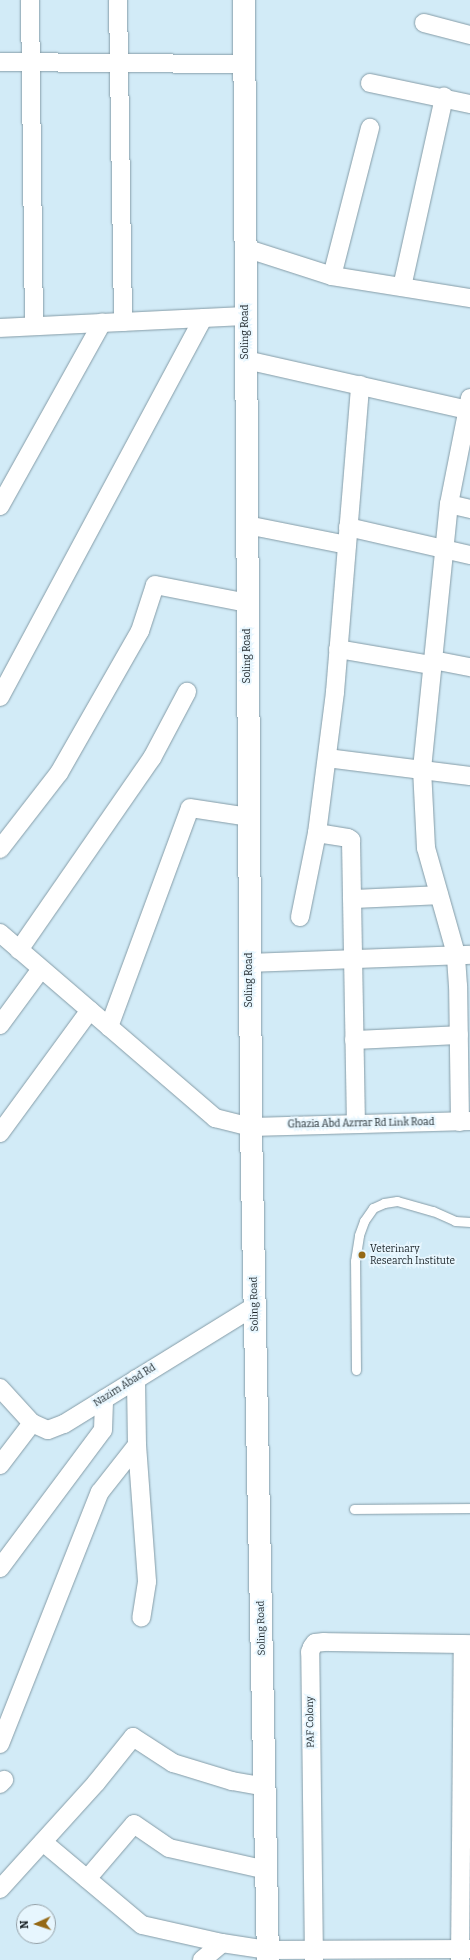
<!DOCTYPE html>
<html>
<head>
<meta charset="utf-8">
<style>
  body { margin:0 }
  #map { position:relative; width:470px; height:1960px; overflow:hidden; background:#d2ebf7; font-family:Bitter,serif }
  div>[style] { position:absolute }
  .roads { filter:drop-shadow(0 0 1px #859ca7) drop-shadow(0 0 1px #859ca7) }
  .service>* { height:9px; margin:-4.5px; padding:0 4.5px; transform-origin:4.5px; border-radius:4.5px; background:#fff }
  .minor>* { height:18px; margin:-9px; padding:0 9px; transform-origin:9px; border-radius:9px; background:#fff }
  .tertiary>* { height:22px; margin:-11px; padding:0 11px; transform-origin:11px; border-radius:11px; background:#fff }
  .dots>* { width:11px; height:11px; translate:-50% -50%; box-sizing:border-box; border:2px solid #e7f6fe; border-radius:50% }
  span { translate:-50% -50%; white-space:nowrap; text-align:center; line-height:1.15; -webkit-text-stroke:3.5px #e7f6fe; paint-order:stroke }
  .street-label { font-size:10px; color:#192226 }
  .poi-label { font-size:10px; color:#192226 }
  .left { translate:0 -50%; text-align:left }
  .north { position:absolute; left:16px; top:1904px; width:40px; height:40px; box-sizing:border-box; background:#e7f6fe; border:1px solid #95a1a8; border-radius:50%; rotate:267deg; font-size:11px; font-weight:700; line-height:16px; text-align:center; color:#192226 }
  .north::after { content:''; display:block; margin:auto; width:14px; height:18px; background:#956916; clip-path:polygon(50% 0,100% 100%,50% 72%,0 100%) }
</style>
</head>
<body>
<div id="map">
  <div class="roads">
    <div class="service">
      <div style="left:356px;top:1370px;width:109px;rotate:-90.5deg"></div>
      <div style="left:355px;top:1261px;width:26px;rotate:-81deg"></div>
      <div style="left:359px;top:1235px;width:15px;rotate:-70deg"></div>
      <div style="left:364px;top:1221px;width:16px;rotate:-55deg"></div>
      <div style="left:373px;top:1208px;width:12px;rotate:-24deg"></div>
      <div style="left:384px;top:1203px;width:13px;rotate:-9deg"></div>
      <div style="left:397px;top:1201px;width:37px;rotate:16deg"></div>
      <div style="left:433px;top:1211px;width:24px;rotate:24deg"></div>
      <div style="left:455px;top:1221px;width:15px;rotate:4deg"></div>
      <div style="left:354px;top:1509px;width:116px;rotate:-0.5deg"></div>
    </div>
    <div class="minor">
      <div style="left:30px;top:0;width:326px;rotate:89.3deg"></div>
      <div style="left:118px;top:0;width:322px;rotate:89.1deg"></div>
      <div style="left:424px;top:23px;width:48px;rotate:14.6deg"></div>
      <div style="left:0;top:62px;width:244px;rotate:0.5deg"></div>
      <div style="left:370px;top:83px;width:102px;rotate:11.9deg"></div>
      <div style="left:245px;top:248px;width:91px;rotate:17.8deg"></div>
      <div style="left:332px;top:276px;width:140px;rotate:9.1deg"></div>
      <div style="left:332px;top:276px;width:153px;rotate:-75.6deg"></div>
      <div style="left:402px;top:287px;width:195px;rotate:-77.5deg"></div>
      <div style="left:0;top:328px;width:246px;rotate:-2.8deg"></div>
      <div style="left:246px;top:360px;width:228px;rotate:12.7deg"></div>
      <div style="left:449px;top:504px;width:22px;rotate:13deg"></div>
      <div style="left:0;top:506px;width:210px;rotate:-60.9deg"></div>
      <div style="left:247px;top:525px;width:102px;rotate:11.3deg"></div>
      <div style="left:348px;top:527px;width:125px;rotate:12.9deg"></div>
      <div style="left:338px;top:649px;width:95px;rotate:9.7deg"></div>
      <div style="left:433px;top:660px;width:38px;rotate:11deg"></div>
      <div style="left:0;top:697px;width:430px;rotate:-61.8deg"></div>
      <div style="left:327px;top:758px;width:144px;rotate:7.2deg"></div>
      <div style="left:317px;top:833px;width:31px;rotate:9deg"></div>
      <div style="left:348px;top:838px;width:4px;rotate:34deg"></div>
      <div style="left:351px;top:840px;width:284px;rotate:89deg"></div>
      <div style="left:0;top:849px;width:96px;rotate:-52.2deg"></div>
      <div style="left:59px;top:773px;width:163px;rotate:-60.3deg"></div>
      <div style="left:140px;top:631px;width:48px;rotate:-71.9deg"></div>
      <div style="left:155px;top:585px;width:95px;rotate:11deg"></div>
      <div style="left:352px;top:899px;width:87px;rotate:-2.6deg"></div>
      <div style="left:300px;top:917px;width:86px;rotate:-78.6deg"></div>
      <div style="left:317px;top:833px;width:142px;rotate:-82.7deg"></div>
      <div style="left:335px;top:692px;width:308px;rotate:-85.3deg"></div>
      <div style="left:0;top:933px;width:284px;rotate:40.7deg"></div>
      <div style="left:215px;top:1118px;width:37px;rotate:14deg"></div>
      <div style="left:251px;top:1127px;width:219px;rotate:-1.6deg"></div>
      <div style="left:19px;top:950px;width:234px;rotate:-55.3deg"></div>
      <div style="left:152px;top:758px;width:75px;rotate:-62.1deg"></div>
      <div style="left:250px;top:963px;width:220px;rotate:-2.1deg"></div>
      <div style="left:0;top:1025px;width:69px;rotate:-53.8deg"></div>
      <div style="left:109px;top:1027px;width:233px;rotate:-69.7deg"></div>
      <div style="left:190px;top:808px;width:60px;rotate:8.7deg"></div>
      <div style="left:354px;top:1040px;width:105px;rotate:-2.7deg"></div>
      <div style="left:460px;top:1122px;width:136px;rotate:-90.8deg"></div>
      <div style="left:458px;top:986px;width:32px;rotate:-94deg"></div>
      <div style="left:456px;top:954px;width:110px;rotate:-105.8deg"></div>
      <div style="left:426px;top:848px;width:79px;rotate:-92.9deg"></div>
      <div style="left:422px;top:769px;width:266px;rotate:-84.2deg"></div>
      <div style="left:449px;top:504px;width:108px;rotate:-78.8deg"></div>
      <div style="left:0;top:1133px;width:152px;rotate:-53.8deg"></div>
      <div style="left:0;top:1388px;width:47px;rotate:47.6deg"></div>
      <div style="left:32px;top:1423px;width:17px;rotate:24deg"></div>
      <div style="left:48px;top:1430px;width:17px;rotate:-21deg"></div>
      <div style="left:64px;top:1424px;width:225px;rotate:-31.7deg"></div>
      <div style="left:137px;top:1445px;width:137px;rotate:85.8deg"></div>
      <div style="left:147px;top:1582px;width:36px;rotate:99deg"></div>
      <div style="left:0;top:1465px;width:53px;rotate:-52.7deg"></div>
      <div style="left:0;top:1568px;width:172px;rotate:-53.3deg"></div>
      <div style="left:103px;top:1430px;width:31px;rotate:-88deg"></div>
      <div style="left:0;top:1744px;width:271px;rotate:-68.4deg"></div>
      <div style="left:100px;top:1492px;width:60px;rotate:-51.8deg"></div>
      <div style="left:137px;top:1445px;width:66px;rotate:-90.9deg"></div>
      <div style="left:0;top:1784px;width:6px;rotate:-45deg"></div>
      <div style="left:43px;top:1842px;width:129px;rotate:40deg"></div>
      <div style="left:142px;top:1925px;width:82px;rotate:12.7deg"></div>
      <div style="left:222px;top:1943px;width:47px;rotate:8.7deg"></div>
      <div style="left:268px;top:1950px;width:202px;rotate:-0.3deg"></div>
      <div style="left:87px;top:1879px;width:72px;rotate:-49.5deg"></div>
      <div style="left:134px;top:1824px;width:42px;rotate:34.4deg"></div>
      <div style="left:169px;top:1848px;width:100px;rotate:12.7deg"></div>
      <div style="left:0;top:1889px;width:143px;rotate:-47.8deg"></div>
      <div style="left:96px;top:1783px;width:59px;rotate:-51.2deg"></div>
      <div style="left:133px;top:1737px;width:48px;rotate:33deg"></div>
      <div style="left:173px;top:1763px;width:62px;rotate:17deg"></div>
      <div style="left:232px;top:1781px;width:34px;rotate:10deg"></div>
      <div style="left:202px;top:1960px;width:26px;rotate:-40deg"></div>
      <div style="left:314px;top:1960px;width:308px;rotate:-90.7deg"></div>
      <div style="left:310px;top:1652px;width:5px;rotate:-68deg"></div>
      <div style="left:312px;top:1647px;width:5px;rotate:-53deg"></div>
      <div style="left:315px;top:1643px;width:9px;rotate:-6deg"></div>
      <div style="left:324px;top:1642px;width:146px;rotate:0.8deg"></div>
      <div style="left:460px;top:1960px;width:316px;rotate:-89.5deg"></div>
    </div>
    <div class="tertiary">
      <div style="left:244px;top:0;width:1127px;rotate:89.64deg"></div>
      <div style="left:251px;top:1127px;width:833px;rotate:88.83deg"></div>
    </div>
  </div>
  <div class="dots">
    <div style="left:362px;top:1255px;background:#956916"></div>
  </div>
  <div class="street-label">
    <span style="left:246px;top:332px;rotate:-90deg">Soling Road</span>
    <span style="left:248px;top:656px;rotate:-90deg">Soling Road</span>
    <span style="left:250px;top:980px;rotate:-90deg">Soling Road</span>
    <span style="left:361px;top:1124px;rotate:-1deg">Ghazia Abd Azrrar Rd Link Road</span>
    <span style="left:255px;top:1304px;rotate:-91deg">Soling Road</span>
    <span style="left:125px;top:1386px;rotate:-32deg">Nazim Abad Rd</span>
    <span style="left:262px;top:1628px;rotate:-91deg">Soling Road</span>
    <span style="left:311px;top:1722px;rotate:-91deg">PAF Colony</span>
  </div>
  <div class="poi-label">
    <span class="left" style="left:370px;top:1255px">Veterinary<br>Research Institute</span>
  </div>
  <div class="north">N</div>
</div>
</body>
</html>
